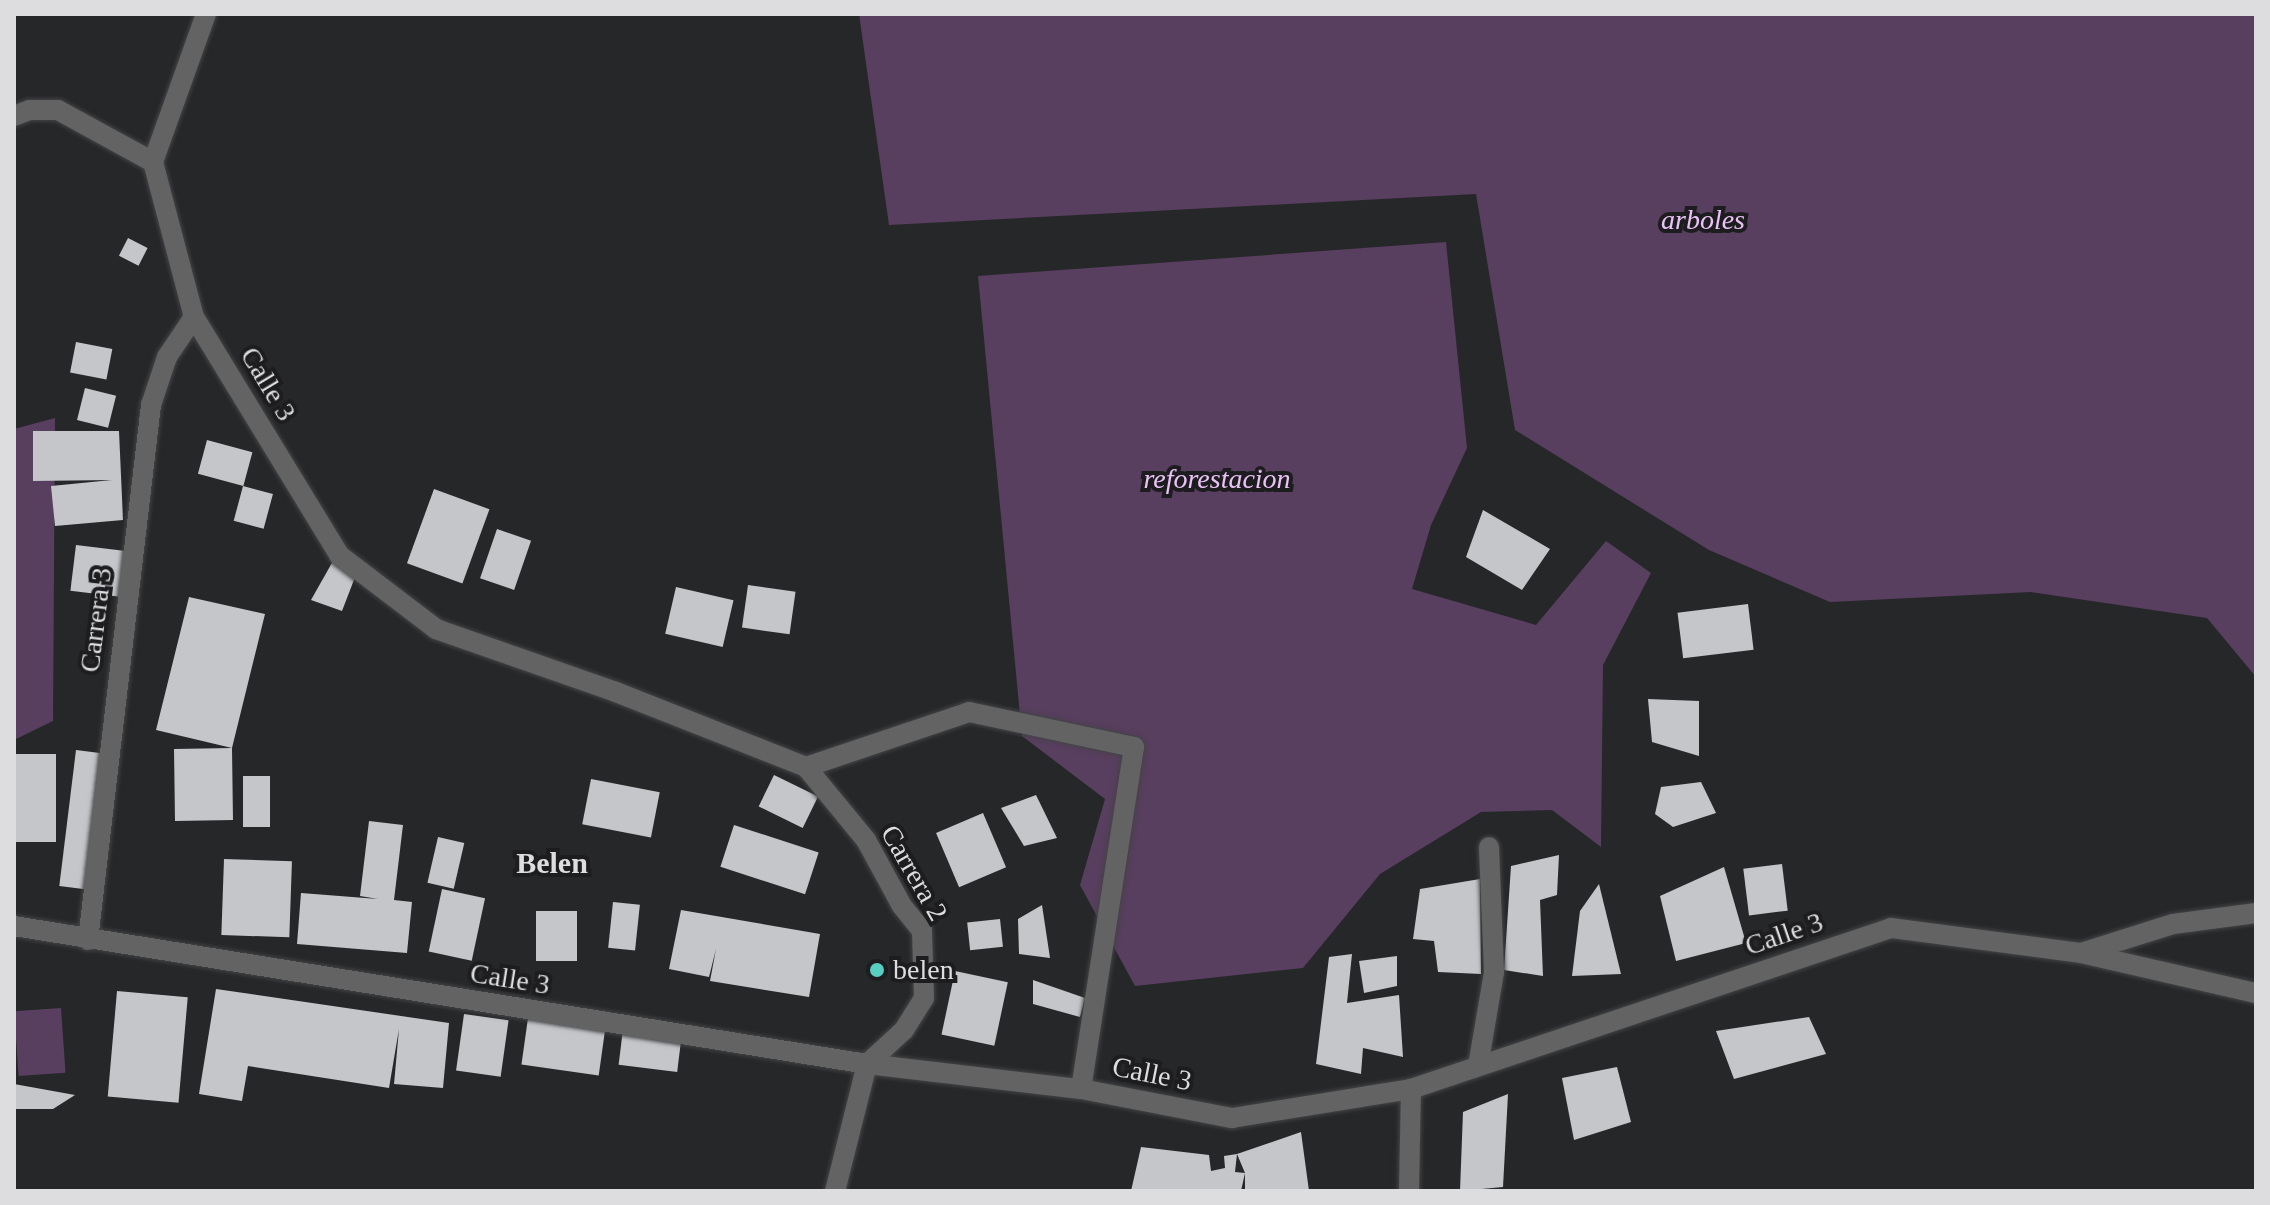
<!DOCTYPE html>
<html>
<head>
<meta charset="utf-8">
<style>
  body { margin:0 }
  #map { position:relative; width:2270px; height:1205px; overflow:hidden; background:#262729; font-family:"Times New Roman",serif }
  div>[style] { position:absolute }
  .green>* { inset:0; background:#583e5f; transform-origin:0 0 }
  .building>* { inset:0; background:#c4c6c9; transform-origin:0 0 }
  .roads { filter:drop-shadow(0 0 2px #434446) drop-shadow(0 0 2px #434446) }
  .street>* { height:20px; margin:-10px; padding:0 10px; transform-origin:10px; border-radius:10px; background:#636364 }
  .dots>* { width:22px; height:22px; translate:-50% -50%; box-sizing:border-box; border:4px solid #1d1d20; border-radius:50% }
  span { translate:-50% -50%; white-space:nowrap; text-align:center; line-height:1.15; -webkit-text-stroke:8px #1d1d20; paint-order:stroke }
  .park-label { font-size:28px; color:#eac2f6; font-style:italic }
  .street-label { font-size:28px; color:#dddddf }
  .poi-label { font-size:28px; color:#dddddf }
  .left { translate:0 -50%; text-align:left }
  .neighbourhood-label { font-size:30px; color:#dddddf; font-weight:700 }
  .frame { position:absolute; inset:0; border:16px solid #dddddf; pointer-events:none }
</style>
</head>
<body>
<div id="map">
  <div class="green">
    <div style="clip-path:polygon(859px 14px,2256px 14px,2256px 677px,2207px 618px,2031px 592px,1830px 602px,1709px 550px,1515px 430px,1476px 194px,889px 225px)"></div>
    <div style="clip-path:polygon(1446px 242px,1467px 448px,1431px 525px,1412px 589px,1536px 625px,1606px 541px,1651px 573px,1603px 665px,1601px 847px,1552px 810px,1481px 812px,1380px 874px,1303px 968px,1135px 986px,1080px 885px,1105px 799px,1022px 736px,978px 276px)"></div>
    <div style="clip-path:polygon(55px 418px,53px 721px,14px 740px,14px 429px)"></div>
    <div style="left:61px;top:1008px;width:65px;height:47px;rotate:86deg"></div>
  </div>
  <div class="building">
    <div style="left:128px;top:238px;width:22px;height:20px;rotate:27deg"></div>
    <div style="left:76px;top:342px;width:37px;height:31px;rotate:11deg"></div>
    <div style="left:85px;top:388px;width:32px;height:33px;rotate:14deg"></div>
    <div style="clip-path:polygon(33px 431px,119px 431px,123px 520px,55px 526px,51px 486px,112px 480px,33px 481px)"></div>
    <div style="left:207px;top:440px;width:47px;height:35px;rotate:15deg"></div>
    <div style="left:243px;top:486px;width:31px;height:36px;rotate:15deg"></div>
    <div style="left:434px;top:489px;width:59px;height:79px;rotate:20deg"></div>
    <div style="clip-path:polygon(1483px 510px,1550px 549px,1522px 590px,1466px 557px)"></div>
    <div style="left:497px;top:529px;width:36px;height:52px;rotate:19deg"></div>
    <div style="left:76px;top:545px;width:50px;height:46px;rotate:7deg"></div>
    <div style="clip-path:polygon(333px 561px,357px 572px,342px 611px,311px 600px)"></div>
    <div style="left:748px;top:585px;width:48px;height:43px;rotate:8deg"></div>
    <div style="left:676px;top:587px;width:59px;height:48px;rotate:13deg"></div>
    <div style="clip-path:polygon(189px 597px,265px 614px,232px 748px,233px 820px,175px 821px,174px 749px,232px 748px,156px 730px)"></div>
    <div style="left:1748px;top:604px;width:46px;height:71px;rotate:83deg"></div>
    <div style="clip-path:polygon(1648px 699px,1699px 701px,1699px 756px,1652px 742px)"></div>
    <div style="left:76px;top:750px;width:26px;height:137px;rotate:7deg"></div>
    <div style="left:14px;top:754px;width:42px;height:88px"></div>
    <div style="left:774px;top:775px;width:49px;height:35px;rotate:26deg"></div>
    <div style="left:243px;top:776px;width:27px;height:51px"></div>
    <div style="left:591px;top:779px;width:70px;height:46px;rotate:11deg"></div>
    <div style="clip-path:polygon(1701px 782px,1716px 813px,1673px 827px,1655px 814px,1661px 787px)"></div>
    <div style="clip-path:polygon(1036px 795px,1057px 838px,1024px 846px,1001px 808px)"></div>
    <div style="left:983px;top:813px;width:59px;height:51px;rotate:67deg"></div>
    <div style="clip-path:polygon(369px 821px,403px 825px,394px 900px,412px 902px,407px 953px,297px 944px,301px 893px,378px 899px,360px 896px)"></div>
    <div style="left:734px;top:825px;width:89px;height:44px;rotate:18deg"></div>
    <div style="left:438px;top:837px;width:27px;height:47px;rotate:13deg"></div>
    <div style="clip-path:polygon(1559px 855px,1557px 895px,1540px 900px,1543px 976px,1504px 970px,1511px 866px)"></div>
    <div style="left:224px;top:859px;width:68px;height:76px;rotate:2deg"></div>
    <div style="left:1782px;top:864px;width:47px;height:39px;rotate:83deg"></div>
    <div style="clip-path:polygon(1724px 867px,1746px 943px,1676px 961px,1660px 896px)"></div>
    <div style="clip-path:polygon(1480px 879px,1481px 974px,1438px 972px,1434px 941px,1413px 939px,1420px 889px)"></div>
    <div style="clip-path:polygon(1599px 884px,1621px 974px,1572px 976px,1580px 911px)"></div>
    <div style="left:442px;top:889px;width:44px;height:64px;rotate:12deg"></div>
    <div style="left:613px;top:902px;width:27px;height:46px;rotate:6deg"></div>
    <div style="clip-path:polygon(1042px 905px,1050px 958px,1019px 954px,1018px 919px)"></div>
    <div style="clip-path:polygon(681px 910px,820px 934px,809px 997px,710px 981px,716px 949px,709px 977px,669px 969px)"></div>
    <div style="left:536px;top:911px;width:41px;height:50px"></div>
    <div style="left:1000px;top:919px;width:28px;height:33px;rotate:84deg"></div>
    <div style="clip-path:polygon(1352px 954px,1347px 1003px,1399px 995px,1403px 1057px,1363px 1048px,1361px 1074px,1316px 1064px,1329px 957px)"></div>
    <div style="clip-path:polygon(1397px 956px,1397px 986px,1364px 993px,1359px 961px)"></div>
    <div style="left:955px;top:971px;width:54px;height:65px;rotate:12deg"></div>
    <div style="clip-path:polygon(1033px 980px,1085px 998px,1080px 1017px,1033px 1004px)"></div>
    <div style="clip-path:polygon(216px 989px,449px 1023px,443px 1088px,394px 1084px,399px 1029px,389px 1088px,248px 1066px,242px 1101px,199px 1094px)"></div>
    <div style="left:117px;top:991px;width:71px;height:106px;rotate:5deg"></div>
    <div style="left:464px;top:1014px;width:45px;height:57px;rotate:8deg"></div>
    <div style="clip-path:polygon(1809px 1017px,1826px 1054px,1734px 1079px,1716px 1031px)"></div>
    <div style="left:528px;top:1018px;width:78px;height:47px;rotate:8deg"></div>
    <div style="left:623px;top:1029px;width:59px;height:36px;rotate:7deg"></div>
    <div style="clip-path:polygon(1617px 1067px,1631px 1122px,1574px 1140px,1562px 1078px)"></div>
    <div style="clip-path:polygon(14px 1084px,75px 1095px,53px 1109px,14px 1109px)"></div>
    <div style="clip-path:polygon(1508px 1094px,1503px 1187px,1460px 1191px,1463px 1112px)"></div>
    <div style="clip-path:polygon(1301px 1132px,1309px 1191px,1245px 1191px,1245px 1173px,1241px 1191px,1131px 1191px,1141px 1147px,1209px 1155px,1211px 1171px,1225px 1168px,1224px 1156px,1237px 1154px,1235px 1172px,1245px 1173px,1237px 1154px)"></div>
  </div>
  <div class="roads">
    <div class="street">
      <div style="left:14px;top:116px;width:17px;rotate:-21deg"></div>
      <div style="left:30px;top:110px;width:28px"></div>
      <div style="left:58px;top:110px;width:108px;rotate:28.7deg"></div>
      <div style="left:153px;top:162px;width:160px;rotate:75.2deg"></div>
      <div style="left:194px;top:317px;width:279px;rotate:58.6deg"></div>
      <div style="left:339px;top:555px;width:122px;rotate:37.3deg"></div>
      <div style="left:436px;top:629px;width:191px;rotate:19.3deg"></div>
      <div style="left:616px;top:692px;width:204px;rotate:21.5deg"></div>
      <div style="left:806px;top:767px;width:94px;rotate:50.6deg"></div>
      <div style="left:866px;top:840px;width:75px;rotate:61.4deg"></div>
      <div style="left:902px;top:906px;width:32px;rotate:51deg"></div>
      <div style="left:922px;top:931px;width:67px;rotate:88.3deg"></div>
      <div style="left:924px;top:998px;width:38px;rotate:122deg"></div>
      <div style="left:904px;top:1030px;width:50px;rotate:137.4deg"></div>
      <div style="left:867px;top:1064px;width:131px;rotate:104.1deg"></div>
      <div style="left:153px;top:162px;width:157px;rotate:-70.3deg"></div>
      <div style="left:806px;top:767px;width:172px;rotate:-18.6deg"></div>
      <div style="left:969px;top:712px;width:169px;rotate:12deg"></div>
      <div style="left:1134px;top:747px;width:346px;rotate:98.8deg"></div>
      <div style="left:14px;top:926px;width:864px;rotate:9.19deg"></div>
      <div style="left:867px;top:1064px;width:215px;rotate:6.7deg"></div>
      <div style="left:1081px;top:1089px;width:154px;rotate:10.9deg"></div>
      <div style="left:1232px;top:1118px;width:181px;rotate:-9.2deg"></div>
      <div style="left:1411px;top:1089px;width:506px;rotate:-18.54deg"></div>
      <div style="left:1891px;top:928px;width:192px;rotate:7.5deg"></div>
      <div style="left:2081px;top:953px;width:180px;rotate:12.9deg"></div>
      <div style="left:88px;top:940px;width:539px;rotate:-83.28deg"></div>
      <div style="left:151px;top:405px;width:51px;rotate:-71.6deg"></div>
      <div style="left:167px;top:357px;width:48px;rotate:-56deg"></div>
      <div style="left:2081px;top:953px;width:96px;rotate:-17.5deg"></div>
      <div style="left:2173px;top:924px;width:84px;rotate:-7.5deg"></div>
      <div style="left:1478px;top:1066px;width:95px;rotate:-80.3deg"></div>
      <div style="left:1494px;top:972px;width:125px;rotate:-92.3deg"></div>
      <div style="left:1409px;top:1191px;width:102px;rotate:-88.9deg"></div>
    </div>
  </div>
  <div class="dots">
    <div style="left:877px;top:970px;background:#57cec1"></div>
  </div>
  <div class="park-label">
    <span style="left:1703px;top:220px">arboles</span>
    <span style="left:1217px;top:479px">reforestacion</span>
  </div>
  <div class="street-label">
    <span style="left:268px;top:384px;rotate:59deg">Calle 3</span>
    <span style="left:96px;top:620px;rotate:-83deg">Carrera 3</span>
    <span style="left:914px;top:873px;rotate:60deg">Carrera 2</span>
    <span style="left:1784px;top:934px;rotate:-19deg">Calle 3</span>
    <span style="left:510px;top:979px;rotate:9deg">Calle 3</span>
    <span style="left:1152px;top:1074px;rotate:11deg">Calle 3</span>
  </div>
  <div class="poi-label">
    <span class="left" style="left:893px;top:970px">belen</span>
  </div>
  <div class="neighbourhood-label">
    <span style="left:552px;top:863px">Belen</span>
  </div>
  <div class="frame"></div>
</div>
</body>
</html>
